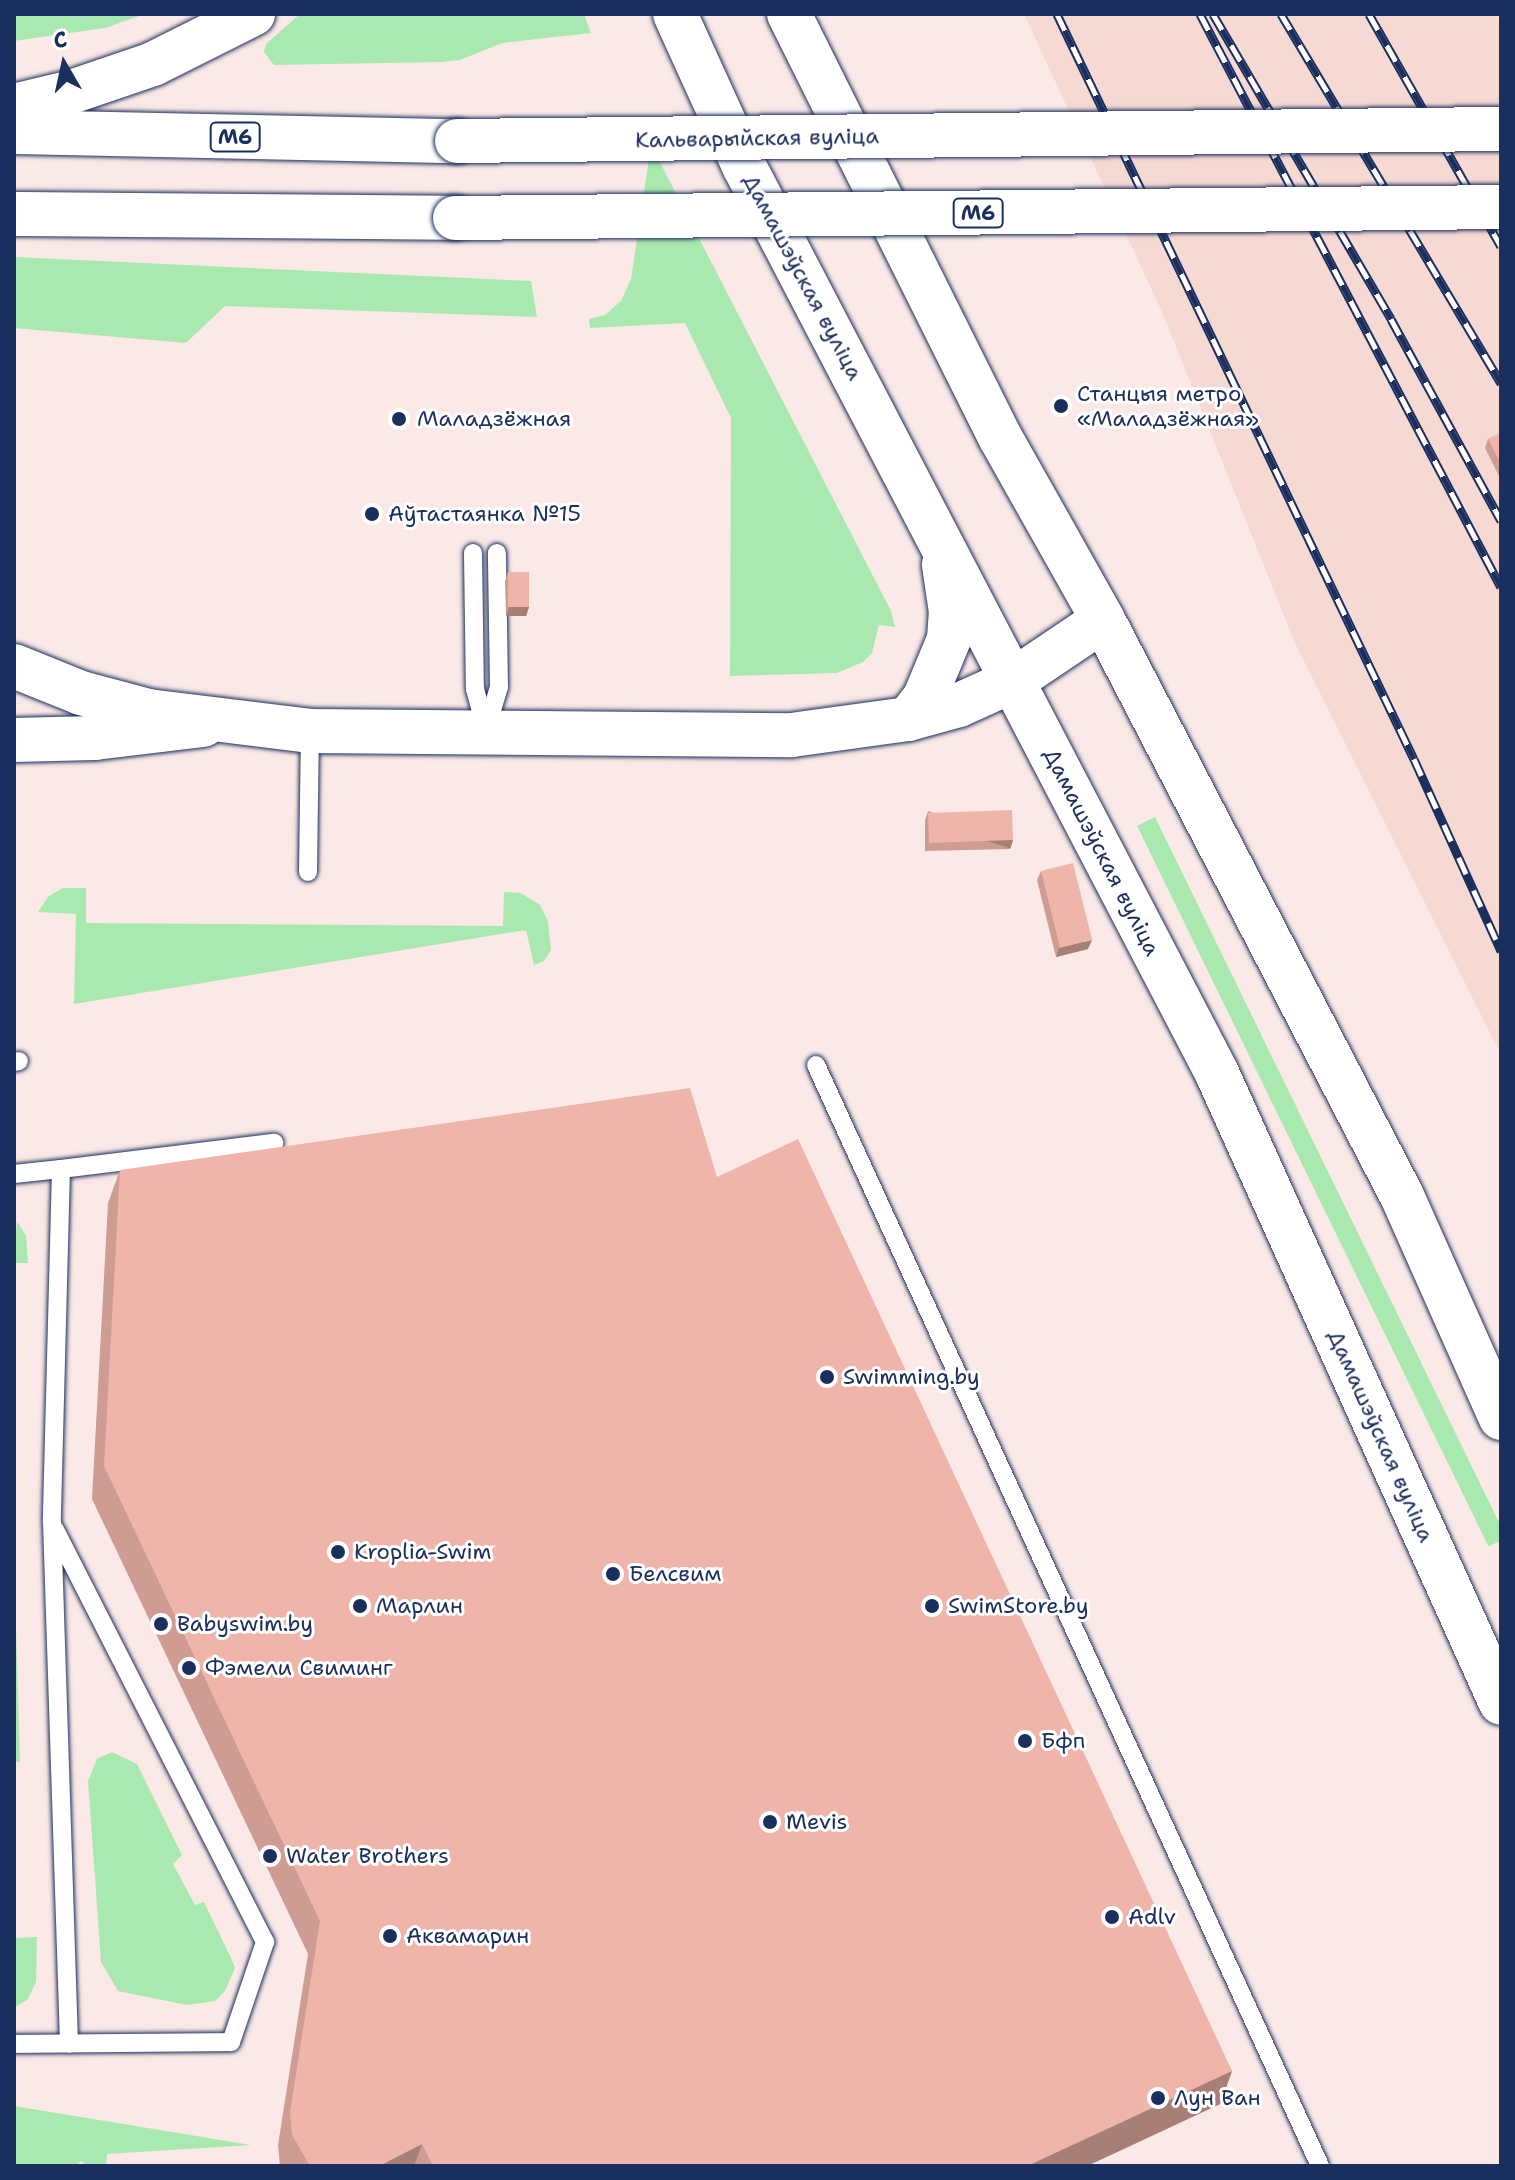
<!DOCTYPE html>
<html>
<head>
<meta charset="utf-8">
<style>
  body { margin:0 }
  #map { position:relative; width:1515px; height:2180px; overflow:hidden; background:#fae9e6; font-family:"Shantell Sans",sans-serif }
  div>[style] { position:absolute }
  .built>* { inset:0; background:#f7d9d4 }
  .green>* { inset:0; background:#a9e9b0; transform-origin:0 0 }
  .roads { filter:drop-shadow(0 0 2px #1b2f5e) drop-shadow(0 0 2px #1b2f5e) }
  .lane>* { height:18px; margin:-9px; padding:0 9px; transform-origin:9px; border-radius:9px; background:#fff }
  .secondary>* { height:44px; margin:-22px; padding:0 22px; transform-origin:22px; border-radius:22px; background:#fff }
  .primary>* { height:44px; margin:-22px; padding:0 22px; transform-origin:22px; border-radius:22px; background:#fff }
  .rail>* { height:9px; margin-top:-4.5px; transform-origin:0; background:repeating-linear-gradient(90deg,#fff 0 18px,#1b2f5e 0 36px); box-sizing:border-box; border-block:2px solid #1b2f5e }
  .bridges { filter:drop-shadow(0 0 2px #1b2f5e) drop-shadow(0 0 2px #1b2f5e) }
  .primary-bridge>* { height:44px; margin:-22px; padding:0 22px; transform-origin:22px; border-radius:22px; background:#fff }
  .wall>* { inset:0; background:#ce9c92 }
  .shaded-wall>* { inset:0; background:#a77f77; transform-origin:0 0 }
  .building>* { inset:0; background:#efb5aa; transform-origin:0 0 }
  .dots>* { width:22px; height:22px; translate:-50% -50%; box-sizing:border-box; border:4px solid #fff; border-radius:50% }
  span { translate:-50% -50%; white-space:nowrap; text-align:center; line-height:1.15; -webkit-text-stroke:6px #fff; paint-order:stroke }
  .shield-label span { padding:2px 6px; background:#fff; border:2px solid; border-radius:6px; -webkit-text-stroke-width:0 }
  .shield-label { font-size:20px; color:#1b2f5e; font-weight:700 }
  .street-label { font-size:22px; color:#1b2f5e }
  .poi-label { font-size:22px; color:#1b2f5e }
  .left { translate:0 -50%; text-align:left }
  .frame { position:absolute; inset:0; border:16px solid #1b2f5e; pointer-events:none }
  .north { position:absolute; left:24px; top:24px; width:80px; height:80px; -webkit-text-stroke:6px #fff; paint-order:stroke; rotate:351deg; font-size:22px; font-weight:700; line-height:32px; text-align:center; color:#1b2f5e }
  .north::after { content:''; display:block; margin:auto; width:28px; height:36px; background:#1b2f5e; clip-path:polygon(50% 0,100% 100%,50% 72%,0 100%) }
</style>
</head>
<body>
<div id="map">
  <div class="built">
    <div style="clip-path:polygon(1024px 14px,1496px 14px,1501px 23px,1501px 1055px,1295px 643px,1162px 312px)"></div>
  </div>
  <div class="green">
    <div style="clip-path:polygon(14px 14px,145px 14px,105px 28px,14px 41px)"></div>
    <div style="clip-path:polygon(300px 14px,584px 14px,591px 33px,502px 43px,460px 60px,442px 62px,274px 65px,264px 52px,266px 44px)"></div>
    <div style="clip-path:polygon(651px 145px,891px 611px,895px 627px,879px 625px,872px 653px,863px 662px,837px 673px,730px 676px,731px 418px,685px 323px,590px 328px,589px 319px,605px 315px,621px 301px,631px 279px)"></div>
    <div style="clip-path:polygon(14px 257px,531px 281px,537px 317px,225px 306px,186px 343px,14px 328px)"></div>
    <div style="left:1155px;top:817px;width:802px;height:20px;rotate:64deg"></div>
    <div style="clip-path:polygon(63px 888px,86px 888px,86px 923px,503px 926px,504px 892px,521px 893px,540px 905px,548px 921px,551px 950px,544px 961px,534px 965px,526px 930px,74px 1004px,76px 914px,38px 912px,49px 896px)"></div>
    <div style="clip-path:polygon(17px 1221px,26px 1236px,28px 1263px,14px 1263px)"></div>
    <div style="clip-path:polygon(14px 1559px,20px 1762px,14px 1762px)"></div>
    <div style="clip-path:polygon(112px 1752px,137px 1764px,182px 1855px,173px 1864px,195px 1905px,204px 1902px,231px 1958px,235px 1968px,225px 1991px,215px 2001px,187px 2005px,118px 1991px,101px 1962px,88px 1781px,97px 1759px)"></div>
    <div style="clip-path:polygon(37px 1937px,36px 1982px,28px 1999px,14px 2008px,14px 1938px)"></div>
    <div style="clip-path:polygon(14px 2106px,251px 2145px,107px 2154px,106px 2166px,85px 2166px,82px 2161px,73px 2166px,14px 2166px)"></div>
  </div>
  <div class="roads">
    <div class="lane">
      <div style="left:473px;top:553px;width:136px;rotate:89.2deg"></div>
      <div style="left:475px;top:689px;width:42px;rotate:75deg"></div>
      <div style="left:486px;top:730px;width:45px;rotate:-73.2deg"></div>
      <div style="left:499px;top:687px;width:134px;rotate:-90.9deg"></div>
      <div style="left:308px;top:872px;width:141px;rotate:-89.2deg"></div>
      <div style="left:14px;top:1062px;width:5px;rotate:-11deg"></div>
      <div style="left:816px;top:1065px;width:1211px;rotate:65.4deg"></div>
      <div style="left:61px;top:1169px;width:215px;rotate:-7deg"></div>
      <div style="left:14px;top:1174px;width:47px;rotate:-6.1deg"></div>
      <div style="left:61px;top:1169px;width:353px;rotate:91.5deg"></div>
      <div style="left:52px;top:1522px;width:522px;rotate:88.13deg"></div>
      <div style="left:14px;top:2044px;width:217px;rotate:-0.5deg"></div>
      <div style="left:231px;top:2042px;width:106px;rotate:-71.2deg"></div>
      <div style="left:265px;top:1942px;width:463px;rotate:-117deg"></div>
    </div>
    <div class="secondary">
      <div style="left:14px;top:740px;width:81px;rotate:-1.4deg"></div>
      <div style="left:95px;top:738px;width:109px;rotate:-6.9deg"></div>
    </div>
    <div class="primary">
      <div style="left:675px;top:14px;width:167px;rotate:65.6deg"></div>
      <div style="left:744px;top:166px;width:1021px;rotate:62.46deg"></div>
      <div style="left:1216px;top:1071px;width:693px;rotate:65.73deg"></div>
      <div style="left:789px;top:14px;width:473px;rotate:63.5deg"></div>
      <div style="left:1000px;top:437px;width:210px;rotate:60.6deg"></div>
      <div style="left:1103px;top:620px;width:649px;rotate:62.57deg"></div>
      <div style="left:1402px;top:1196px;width:243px;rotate:66deg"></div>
      <div style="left:14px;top:106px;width:56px;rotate:-13.5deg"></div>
      <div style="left:68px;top:93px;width:90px;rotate:-18.8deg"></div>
      <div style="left:153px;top:64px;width:112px;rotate:-26.6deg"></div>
      <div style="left:14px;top:132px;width:443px;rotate:1.2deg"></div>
      <div style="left:14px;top:214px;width:441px;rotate:0.5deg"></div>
      <div style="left:14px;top:666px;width:72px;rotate:21.9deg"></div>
      <div style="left:81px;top:693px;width:69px;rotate:15deg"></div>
      <div style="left:148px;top:711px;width:163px;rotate:7deg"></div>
      <div style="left:310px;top:731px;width:482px;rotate:0.5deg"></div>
      <div style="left:792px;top:735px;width:117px;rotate:-7.9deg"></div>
      <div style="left:908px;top:719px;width:53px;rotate:-15.4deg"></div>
      <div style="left:959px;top:705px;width:60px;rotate:-24.4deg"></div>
      <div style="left:1014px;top:680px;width:107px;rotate:-34deg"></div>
      <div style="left:908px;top:719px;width:28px;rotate:-52deg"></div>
      <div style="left:925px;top:697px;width:63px;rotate:-67.5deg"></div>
      <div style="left:949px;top:639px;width:27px;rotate:-86deg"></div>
      <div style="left:951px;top:612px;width:48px;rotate:-98.5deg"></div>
    </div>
  </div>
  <div class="rail">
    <div style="left:1057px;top:14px;width:826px;rotate:64.4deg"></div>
    <div style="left:1414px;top:759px;width:211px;rotate:65.6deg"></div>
    <div style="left:1200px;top:14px;width:647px;rotate:62.29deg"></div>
    <div style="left:1213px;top:14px;width:353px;rotate:59.7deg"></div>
    <div style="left:1391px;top:319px;width:230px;rotate:61.4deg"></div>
    <div style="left:1281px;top:14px;width:430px;rotate:59.2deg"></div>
    <div style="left:1369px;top:14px;width:267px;rotate:60.4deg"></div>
  </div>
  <div class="bridges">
    <div class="primary-bridge">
      <div style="left:457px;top:141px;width:1044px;rotate:-0.66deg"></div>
      <div style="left:455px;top:218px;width:1046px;rotate:-0.6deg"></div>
    </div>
  </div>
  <div class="wall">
    <div style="clip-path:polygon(1501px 433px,1501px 480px,1485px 448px,1488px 439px)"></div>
    <div style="clip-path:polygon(508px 572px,529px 607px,526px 616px,506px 616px,505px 581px)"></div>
    <div style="clip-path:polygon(928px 811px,1013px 840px,1010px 849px,925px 851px,925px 820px)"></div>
    <div style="clip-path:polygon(1041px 871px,1088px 949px,1056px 957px,1037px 880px)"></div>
    <div style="clip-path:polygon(120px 1170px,717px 1177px,1232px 2071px,1220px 2104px,1087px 2166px,280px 2166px,278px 2145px,308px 1954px,92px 1499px,108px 1203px)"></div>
  </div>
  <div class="shaded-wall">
    <div style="clip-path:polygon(509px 607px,529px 607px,526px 616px,506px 616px)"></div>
    <div style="left:1013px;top:840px;width:9px;height:84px;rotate:108deg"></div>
    <div style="clip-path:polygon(1092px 940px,1088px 949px,1056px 957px,1059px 948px)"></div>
    <div style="clip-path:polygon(1232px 2071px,1220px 2104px,1087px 2166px,1027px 2166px)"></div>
    <div style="clip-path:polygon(422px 2144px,414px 2166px,379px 2166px)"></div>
  </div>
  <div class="building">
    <div style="clip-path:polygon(1501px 433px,1501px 464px,1488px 439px)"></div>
    <div style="left:508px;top:572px;width:21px;height:35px"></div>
    <div style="left:1012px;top:810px;width:30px;height:84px;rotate:88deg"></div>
    <div style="left:1073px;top:863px;width:79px;height:33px;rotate:76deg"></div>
    <div style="clip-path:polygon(690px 1088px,717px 1177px,798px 1139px,1232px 2071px,1027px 2166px,433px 2166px,422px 2144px,379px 2166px,310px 2166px,292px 2135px,290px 2112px,320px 1921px,104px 1466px,120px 1170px)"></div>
  </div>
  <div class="dots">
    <div style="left:1061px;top:406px;background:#1b2f5e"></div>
    <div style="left:399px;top:419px;background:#1b2f5e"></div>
    <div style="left:372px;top:514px;background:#1b2f5e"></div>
    <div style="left:827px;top:1377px;background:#1b2f5e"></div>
    <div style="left:338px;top:1552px;background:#1b2f5e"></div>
    <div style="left:613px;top:1574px;background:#1b2f5e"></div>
    <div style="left:360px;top:1606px;background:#1b2f5e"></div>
    <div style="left:932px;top:1606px;background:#1b2f5e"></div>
    <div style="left:161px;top:1624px;background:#1b2f5e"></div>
    <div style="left:189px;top:1668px;background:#1b2f5e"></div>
    <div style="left:1025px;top:1741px;background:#1b2f5e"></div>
    <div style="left:770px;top:1822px;background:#1b2f5e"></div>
    <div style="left:270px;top:1856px;background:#1b2f5e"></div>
    <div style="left:1112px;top:1917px;background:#1b2f5e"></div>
    <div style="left:390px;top:1936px;background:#1b2f5e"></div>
    <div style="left:1158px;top:2098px;background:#1b2f5e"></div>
  </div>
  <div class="shield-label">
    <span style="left:235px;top:137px">М6</span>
    <span style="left:978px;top:213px">М6</span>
  </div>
  <div class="street-label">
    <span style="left:757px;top:138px;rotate:-1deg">Кальварыйская вуліца</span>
    <span style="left:803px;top:277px;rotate:62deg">Дамашэўская вуліца</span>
    <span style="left:1102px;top:852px;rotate:63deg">Дамашэўская вуліца</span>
    <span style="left:1381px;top:1436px;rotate:66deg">Дамашэўская вуліца</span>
  </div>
  <div class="poi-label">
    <span class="left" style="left:1077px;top:406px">Станцыя метро<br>«Маладзёжная»</span>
    <span class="left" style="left:417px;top:419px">Маладзёжная</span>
    <span class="left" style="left:388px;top:514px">Аўтастаянка №15</span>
    <span class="left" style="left:843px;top:1377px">Swimming.by</span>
    <span class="left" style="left:354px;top:1552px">Kroplia-Swim</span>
    <span class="left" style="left:629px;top:1574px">Белсвим</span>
    <span class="left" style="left:376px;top:1606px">Марлин</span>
    <span class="left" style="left:948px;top:1606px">SwimStore.by</span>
    <span class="left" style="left:177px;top:1624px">Babyswim.by</span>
    <span class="left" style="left:205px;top:1668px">Фэмели Свиминг</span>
    <span class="left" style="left:1041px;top:1741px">Бфп</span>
    <span class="left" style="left:786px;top:1822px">Mevis</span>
    <span class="left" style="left:286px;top:1856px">Water Brothers</span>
    <span class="left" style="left:1128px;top:1917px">Adlv</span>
    <span class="left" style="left:406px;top:1936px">Аквамарин</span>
    <span class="left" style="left:1174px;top:2098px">Лун Ван</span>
  </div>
  <div class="frame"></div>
  <div class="north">С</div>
</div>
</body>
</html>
